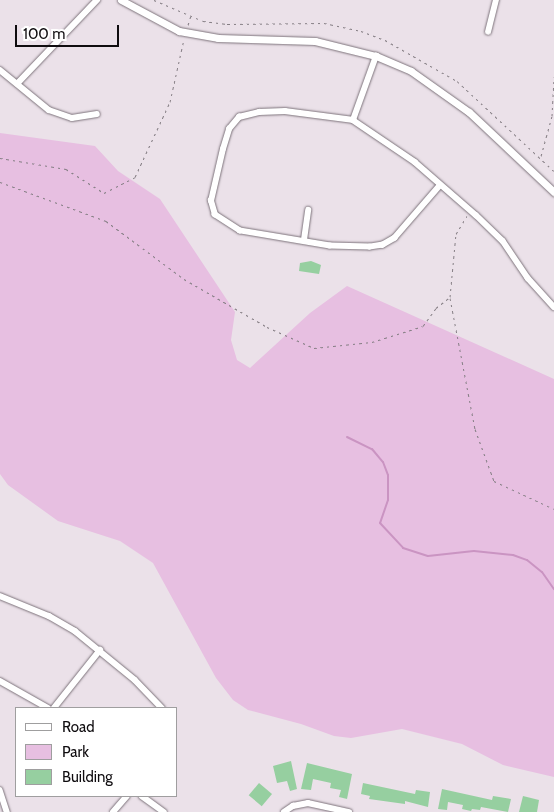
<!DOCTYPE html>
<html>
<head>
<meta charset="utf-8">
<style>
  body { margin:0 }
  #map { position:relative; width:554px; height:812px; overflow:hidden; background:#ebe1e9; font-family:Cabin,sans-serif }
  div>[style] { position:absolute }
  .green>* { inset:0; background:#e7bfe1 }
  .stream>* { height:2px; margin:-1px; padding:0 1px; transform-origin:1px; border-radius:1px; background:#ca94c2 }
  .building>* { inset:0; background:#96cfa0; transform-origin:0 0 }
  .path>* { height:1px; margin-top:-0.5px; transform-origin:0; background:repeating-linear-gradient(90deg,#857e84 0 2.5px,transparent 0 6.5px) }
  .roads { filter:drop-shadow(0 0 1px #7d737b) drop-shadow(0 0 1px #7d737b) }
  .minor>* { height:5.5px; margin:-2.75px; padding:0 2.75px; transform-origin:2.75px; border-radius:2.75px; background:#fff }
  .tertiary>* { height:7px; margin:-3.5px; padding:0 3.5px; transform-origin:3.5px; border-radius:3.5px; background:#fff }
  span { translate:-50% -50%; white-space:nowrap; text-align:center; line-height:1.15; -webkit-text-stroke:4px #fff; paint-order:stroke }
  .legend { position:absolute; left:15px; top:707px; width:162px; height:90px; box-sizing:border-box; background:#fff; border:1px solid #9f9e9f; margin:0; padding:6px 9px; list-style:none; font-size:15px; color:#0f0c0f }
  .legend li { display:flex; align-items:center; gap:10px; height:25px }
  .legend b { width:25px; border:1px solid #9f9e9f }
  .scale { position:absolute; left:15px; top:25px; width:104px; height:22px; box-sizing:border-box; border:2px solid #0f0c0f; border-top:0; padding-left:6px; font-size:15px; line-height:18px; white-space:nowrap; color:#0f0c0f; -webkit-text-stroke:4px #fff; paint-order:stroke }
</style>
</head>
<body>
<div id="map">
  <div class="green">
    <div style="clip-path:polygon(0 133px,95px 146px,118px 171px,160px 199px,235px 312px,231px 340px,237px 360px,250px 368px,310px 313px,347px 286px,554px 379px,554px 777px,503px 765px,462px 744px,402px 729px,351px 738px,334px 736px,301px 724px,248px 710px,233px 700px,216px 678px,153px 563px,120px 541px,58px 521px,8px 485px,0 474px)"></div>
  </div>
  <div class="stream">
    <div style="left:347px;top:437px;width:28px;rotate:26deg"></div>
    <div style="left:372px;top:449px;width:17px;rotate:50deg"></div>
    <div style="left:383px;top:462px;width:14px;rotate:69deg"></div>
    <div style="left:388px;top:475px;width:25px;rotate:90deg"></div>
    <div style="left:388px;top:500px;width:24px;rotate:109deg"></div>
    <div style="left:380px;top:523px;width:34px;rotate:47deg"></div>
    <div style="left:403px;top:548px;width:26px;rotate:18deg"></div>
    <div style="left:428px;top:556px;width:46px;rotate:-6.2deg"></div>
    <div style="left:474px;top:551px;width:39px;rotate:6deg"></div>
    <div style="left:513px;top:555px;width:15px;rotate:20deg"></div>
    <div style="left:527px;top:560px;width:19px;rotate:39deg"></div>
    <div style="left:542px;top:572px;width:21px;rotate:55deg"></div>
  </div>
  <div class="building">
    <div style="clip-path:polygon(311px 261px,321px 265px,319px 274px,299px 271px,300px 263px)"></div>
    <div style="clip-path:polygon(291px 761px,297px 789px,290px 791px,287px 781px,277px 783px,273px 766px)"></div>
    <div style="clip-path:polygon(307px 763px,352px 774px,347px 799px,339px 797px,341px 790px,330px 788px,331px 783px,313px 779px,311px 790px,301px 789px)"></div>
    <div style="left:259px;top:783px;width:17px;height:16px;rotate:40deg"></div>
    <div style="clip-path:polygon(363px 783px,415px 794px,416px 790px,430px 792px,428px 807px,405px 801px,405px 804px,369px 799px,370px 796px,361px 794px)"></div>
    <div style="clip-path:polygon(442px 789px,492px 800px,493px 796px,511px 799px,508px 812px,481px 807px,480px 810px,472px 809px,471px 811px,462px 809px,463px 805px,448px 802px,447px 810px,438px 809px)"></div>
    <div style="clip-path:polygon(523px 796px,539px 800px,537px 812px,519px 812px)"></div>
  </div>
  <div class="path">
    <div style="left:154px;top:0;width:53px;rotate:23.2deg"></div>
    <div style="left:203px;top:21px;width:24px;rotate:7deg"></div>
    <div style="left:227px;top:24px;width:97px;rotate:-0.6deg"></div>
    <div style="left:324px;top:23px;width:38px;rotate:12deg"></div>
    <div style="left:361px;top:31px;width:26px;rotate:21deg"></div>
    <div style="left:385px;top:40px;width:83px;rotate:29.7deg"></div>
    <div style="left:457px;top:81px;width:132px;rotate:42.9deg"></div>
    <div style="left:188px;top:25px;width:10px;rotate:-73deg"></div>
    <div style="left:541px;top:156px;width:41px;rotate:-74.6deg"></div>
    <div style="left:552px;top:116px;width:39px;rotate:-87deg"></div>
    <div style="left:0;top:158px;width:67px;rotate:9.5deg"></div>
    <div style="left:66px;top:169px;width:45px;rotate:32.3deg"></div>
    <div style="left:104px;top:193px;width:35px;rotate:-27deg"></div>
    <div style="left:135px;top:177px;width:83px;rotate:-65deg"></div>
    <div style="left:170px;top:102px;width:65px;rotate:-77.5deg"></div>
    <div style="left:0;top:182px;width:113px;rotate:20.2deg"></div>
    <div style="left:106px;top:221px;width:97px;rotate:36.6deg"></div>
    <div style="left:184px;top:279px;width:96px;rotate:30deg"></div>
    <div style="left:267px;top:327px;width:51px;rotate:24.1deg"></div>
    <div style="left:314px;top:348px;width:58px;rotate:-5.9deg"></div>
    <div style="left:372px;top:342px;width:53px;rotate:-17.4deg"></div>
    <div style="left:423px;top:326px;width:22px;rotate:-54deg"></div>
    <div style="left:436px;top:308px;width:18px;rotate:-38deg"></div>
    <div style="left:450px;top:297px;width:63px;rotate:-84.6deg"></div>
    <div style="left:456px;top:234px;width:21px;rotate:-59deg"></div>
    <div style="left:450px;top:298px;width:133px;rotate:79.2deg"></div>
    <div style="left:475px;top:429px;width:55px;rotate:69.9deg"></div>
    <div style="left:494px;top:481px;width:66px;rotate:25deg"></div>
  </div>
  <div class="roads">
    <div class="minor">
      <div style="left:488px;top:32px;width:33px;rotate:-76deg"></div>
      <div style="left:0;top:70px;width:63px;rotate:39.2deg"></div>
      <div style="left:49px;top:110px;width:24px;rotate:19deg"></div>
      <div style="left:72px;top:118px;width:25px;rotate:-9deg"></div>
      <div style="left:17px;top:84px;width:116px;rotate:-46.4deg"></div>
      <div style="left:353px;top:120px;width:68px;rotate:-70.2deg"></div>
      <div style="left:440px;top:186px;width:69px;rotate:130.9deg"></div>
      <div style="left:395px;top:238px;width:14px;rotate:150deg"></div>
      <div style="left:383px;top:245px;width:13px;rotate:171deg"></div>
      <div style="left:370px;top:247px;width:40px;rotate:-178.6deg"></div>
      <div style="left:330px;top:246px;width:91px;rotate:-170.5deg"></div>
      <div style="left:240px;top:231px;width:30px;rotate:-147deg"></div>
      <div style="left:215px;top:215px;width:15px;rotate:-106deg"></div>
      <div style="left:211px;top:201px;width:53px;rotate:-77deg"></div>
      <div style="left:223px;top:149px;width:21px;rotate:-73deg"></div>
      <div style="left:229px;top:129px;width:16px;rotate:-50deg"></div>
      <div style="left:239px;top:117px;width:21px;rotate:-14deg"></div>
      <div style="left:259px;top:112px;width:26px;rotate:-2deg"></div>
      <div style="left:285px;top:111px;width:69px;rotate:7.5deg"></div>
      <div style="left:353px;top:120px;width:75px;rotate:34.1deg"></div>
      <div style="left:415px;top:162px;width:81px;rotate:41deg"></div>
      <div style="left:476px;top:215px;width:37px;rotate:44deg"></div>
      <div style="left:503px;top:241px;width:45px;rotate:56deg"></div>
      <div style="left:528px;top:278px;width:39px;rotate:48deg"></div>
      <div style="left:304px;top:240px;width:30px;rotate:-82deg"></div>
      <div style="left:0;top:596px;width:53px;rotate:22.2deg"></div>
      <div style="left:49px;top:616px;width:30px;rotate:30deg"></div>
      <div style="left:75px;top:631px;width:77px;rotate:39.2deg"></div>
      <div style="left:135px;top:680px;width:39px;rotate:46deg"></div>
      <div style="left:0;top:681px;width:55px;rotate:29.4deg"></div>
      <div style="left:54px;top:708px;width:74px;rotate:-51.6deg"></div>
      <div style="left:0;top:790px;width:23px;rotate:72deg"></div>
      <div style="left:142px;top:796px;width:27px;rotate:36deg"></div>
      <div style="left:113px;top:812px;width:21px;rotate:-49deg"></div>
      <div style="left:284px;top:812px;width:11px;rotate:-34deg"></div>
      <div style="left:293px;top:806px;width:15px;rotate:-11deg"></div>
      <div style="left:308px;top:803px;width:42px;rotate:12.4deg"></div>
    </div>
    <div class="tertiary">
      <div style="left:121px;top:0;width:66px;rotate:28.1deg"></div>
      <div style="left:179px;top:31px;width:40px;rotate:10deg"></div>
      <div style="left:218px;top:38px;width:97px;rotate:1.8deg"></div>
      <div style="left:315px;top:41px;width:63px;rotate:13.8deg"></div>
      <div style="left:376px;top:56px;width:38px;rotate:23deg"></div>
      <div style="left:411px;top:71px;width:71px;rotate:35.3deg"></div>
      <div style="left:469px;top:112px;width:117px;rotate:43.3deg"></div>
    </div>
  </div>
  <ul class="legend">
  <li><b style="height:6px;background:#fff"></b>Road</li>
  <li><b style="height:14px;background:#e7bfe1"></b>Park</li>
  <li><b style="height:14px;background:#96cfa0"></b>Building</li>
  </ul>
  <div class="scale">100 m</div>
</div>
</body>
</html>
